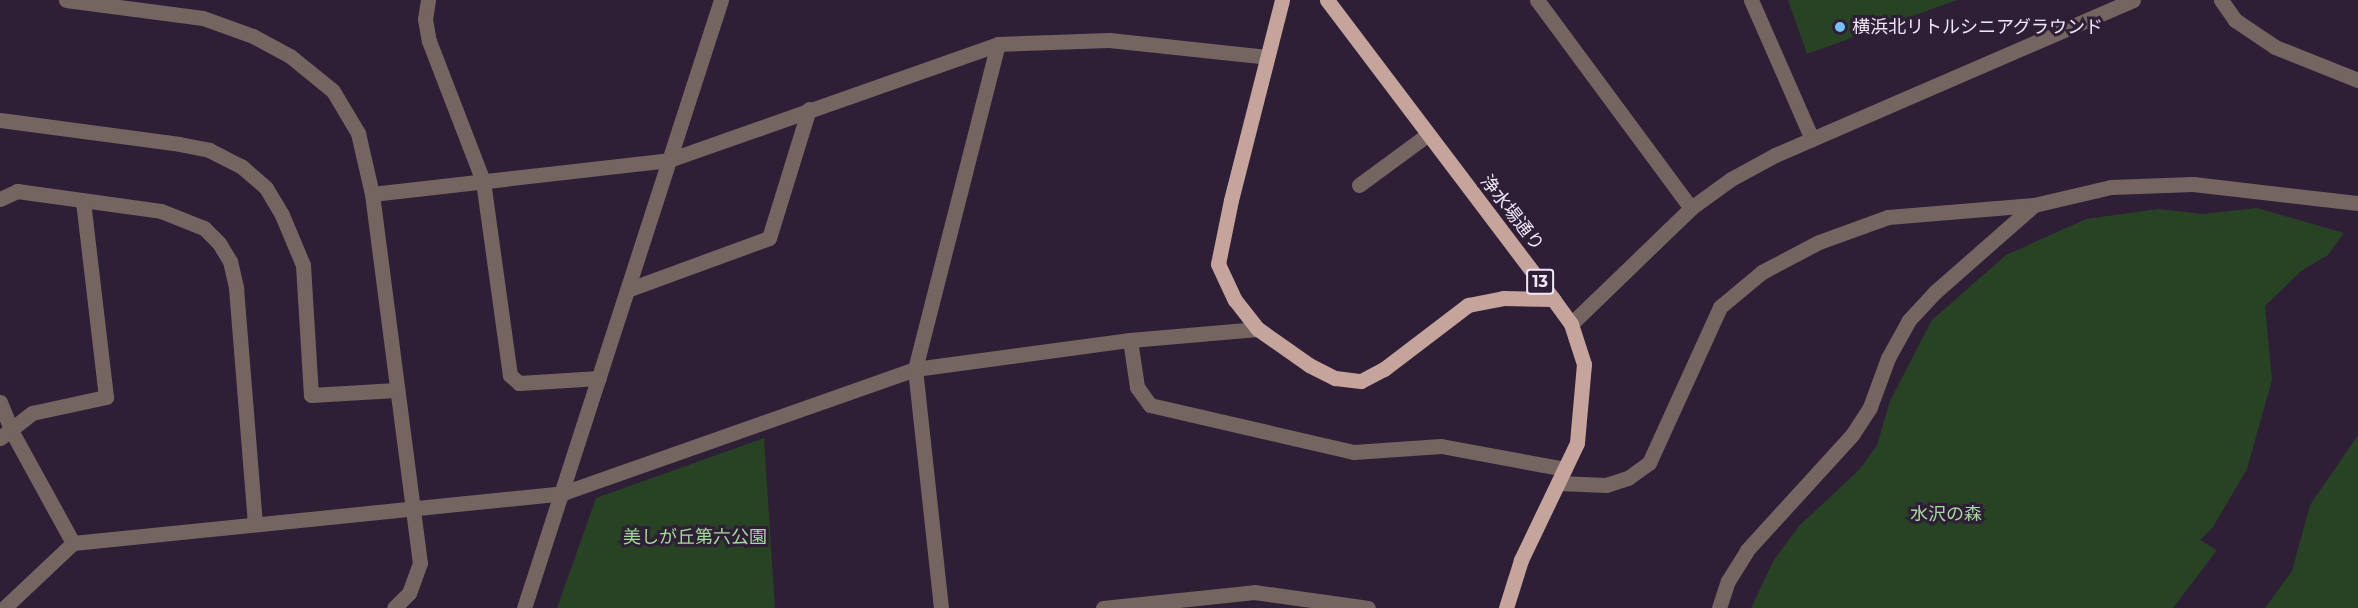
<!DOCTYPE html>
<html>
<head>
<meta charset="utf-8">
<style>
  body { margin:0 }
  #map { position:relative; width:2358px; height:608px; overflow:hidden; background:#2e1f37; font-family:Montserrat,"Noto Sans JP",sans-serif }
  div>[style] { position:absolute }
  .green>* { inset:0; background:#284224 }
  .minor>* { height:15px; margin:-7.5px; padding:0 7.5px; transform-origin:7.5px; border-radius:7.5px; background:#756561 }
  .tertiary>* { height:15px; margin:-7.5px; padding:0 7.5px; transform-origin:7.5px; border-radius:7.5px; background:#756561 }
  .primary>* { height:15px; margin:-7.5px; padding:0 7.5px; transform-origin:7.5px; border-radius:7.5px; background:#c5a49c }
  .dots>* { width:16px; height:16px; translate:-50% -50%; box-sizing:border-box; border:3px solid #2e1f37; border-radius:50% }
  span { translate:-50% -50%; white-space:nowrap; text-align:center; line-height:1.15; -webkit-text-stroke:6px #2e1f37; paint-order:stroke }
  .shield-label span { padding:2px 4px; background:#2e1f37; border:2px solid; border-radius:4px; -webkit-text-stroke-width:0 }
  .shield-label { font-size:16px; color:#f0e6f6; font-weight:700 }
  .poi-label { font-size:18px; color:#f0e6f6 }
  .left { translate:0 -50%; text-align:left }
  .street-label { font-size:18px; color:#f0e6f6 }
  .park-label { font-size:18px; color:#a4da9b }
</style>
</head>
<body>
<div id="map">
  <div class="green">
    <div style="clip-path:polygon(1788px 0,1957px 0,1807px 54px)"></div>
    <div style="clip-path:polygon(2257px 208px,2344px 233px,2328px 255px,2301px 271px,2265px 306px,2272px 380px,2247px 469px,2213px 527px,2200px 540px,2217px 550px,2173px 608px,1751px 608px,1774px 560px,1799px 526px,1860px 469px,1877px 445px,1890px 401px,1932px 320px,2006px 255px,2086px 219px,2158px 209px,2203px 214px)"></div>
    <div style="clip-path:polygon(2358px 435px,2358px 608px,2265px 608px,2292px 571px,2310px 505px)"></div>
    <div style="clip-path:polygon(764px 438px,775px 608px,557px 608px,596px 498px)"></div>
  </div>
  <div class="minor">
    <div style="left:66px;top:0;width:138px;rotate:7.5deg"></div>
    <div style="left:203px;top:18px;width:53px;rotate:19.8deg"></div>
    <div style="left:253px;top:36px;width:42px;rotate:28.4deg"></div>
    <div style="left:290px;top:56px;width:55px;rotate:39.1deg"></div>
    <div style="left:333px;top:91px;width:49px;rotate:59.2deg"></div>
    <div style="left:358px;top:133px;width:63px;rotate:77.1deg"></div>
    <div style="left:372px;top:194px;width:372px;rotate:82.6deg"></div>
    <div style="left:420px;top:563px;width:32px;rotate:110deg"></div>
    <div style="left:409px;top:593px;width:21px;rotate:135deg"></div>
    <div style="left:428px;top:0;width:19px;rotate:99deg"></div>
    <div style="left:425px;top:19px;width:22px;rotate:80deg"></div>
    <div style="left:429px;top:41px;width:150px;rotate:68.9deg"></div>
    <div style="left:483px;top:181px;width:196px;rotate:82.1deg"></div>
    <div style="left:510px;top:375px;width:12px;rotate:42deg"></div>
    <div style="left:519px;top:383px;width:80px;rotate:-3.6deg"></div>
    <div style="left:1537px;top:0;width:259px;rotate:53.5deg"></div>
    <div style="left:1751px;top:0;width:152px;rotate:66.3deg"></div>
    <div style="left:2221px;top:0;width:24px;rotate:55deg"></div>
    <div style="left:2235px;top:20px;width:48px;rotate:34deg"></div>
    <div style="left:2275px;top:47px;width:89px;rotate:21.7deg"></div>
    <div style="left:0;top:120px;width:181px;rotate:7.6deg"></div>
    <div style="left:179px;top:144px;width:31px;rotate:11deg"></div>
    <div style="left:209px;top:150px;width:36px;rotate:27deg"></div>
    <div style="left:241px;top:166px;width:33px;rotate:41deg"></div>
    <div style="left:266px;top:188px;width:31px;rotate:59deg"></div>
    <div style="left:282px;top:215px;width:54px;rotate:67.2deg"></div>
    <div style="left:303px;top:265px;width:130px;rotate:86.5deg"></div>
    <div style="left:311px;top:395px;width:85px;rotate:-3.4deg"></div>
    <div style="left:1359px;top:185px;width:84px;rotate:-36.3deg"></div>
    <div style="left:372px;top:194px;width:299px;rotate:-6.5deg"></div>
    <div style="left:669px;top:160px;width:349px;rotate:-19.4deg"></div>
    <div style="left:998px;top:44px;width:111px;rotate:-2.1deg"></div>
    <div style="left:1109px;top:40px;width:159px;rotate:6.1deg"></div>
    <div style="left:0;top:199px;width:19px;rotate:-25deg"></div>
    <div style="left:17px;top:191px;width:145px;rotate:7.9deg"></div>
    <div style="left:161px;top:211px;width:46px;rotate:21.6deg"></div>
    <div style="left:204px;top:228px;width:21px;rotate:45deg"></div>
    <div style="left:219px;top:243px;width:21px;rotate:59deg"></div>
    <div style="left:230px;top:261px;width:28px;rotate:77deg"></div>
    <div style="left:236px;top:288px;width:237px;rotate:85.4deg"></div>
    <div style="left:627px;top:290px;width:151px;rotate:-20.1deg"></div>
    <div style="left:769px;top:238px;width:135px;rotate:-72.8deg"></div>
    <div style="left:1130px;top:340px;width:48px;rotate:81.5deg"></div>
    <div style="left:1137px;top:387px;width:22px;rotate:54deg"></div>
    <div style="left:1150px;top:405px;width:209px;rotate:13deg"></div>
    <div style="left:1354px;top:452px;width:87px;rotate:-3.9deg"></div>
    <div style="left:1441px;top:446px;width:126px;rotate:10.5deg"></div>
    <div style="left:0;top:402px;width:32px;rotate:68deg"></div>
    <div style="left:12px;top:432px;width:127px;rotate:61.2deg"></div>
    <div style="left:0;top:438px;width:41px;rotate:-38deg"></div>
    <div style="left:32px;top:413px;width:76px;rotate:-12.2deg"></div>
    <div style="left:106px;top:397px;width:198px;rotate:-96.7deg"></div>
    <div style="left:1558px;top:483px;width:48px;rotate:2.4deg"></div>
    <div style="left:1606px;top:485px;width:23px;rotate:-18deg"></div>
    <div style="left:1628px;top:478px;width:26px;rotate:-36deg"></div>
    <div style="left:1649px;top:463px;width:171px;rotate:-65.5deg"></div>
    <div style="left:1720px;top:307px;width:55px;rotate:-39.8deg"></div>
    <div style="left:1762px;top:272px;width:64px;rotate:-27.8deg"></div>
    <div style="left:1819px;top:242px;width:73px;rotate:-19.9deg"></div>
    <div style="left:1888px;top:217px;width:146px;rotate:-4.7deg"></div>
    <div style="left:2034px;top:205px;width:79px;rotate:-13.2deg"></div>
    <div style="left:2111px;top:187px;width:82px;rotate:-2.1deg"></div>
    <div style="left:2193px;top:184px;width:166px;rotate:6.6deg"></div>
    <div style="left:4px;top:608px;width:95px;rotate:-43.3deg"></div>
    <div style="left:73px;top:543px;width:493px;rotate:-5.8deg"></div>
    <div style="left:563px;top:493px;width:373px;rotate:-19.4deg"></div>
    <div style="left:915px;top:369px;width:217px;rotate:-7.7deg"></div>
    <div style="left:1130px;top:340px;width:128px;rotate:-4.9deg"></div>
    <div style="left:941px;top:608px;width:240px;rotate:-96.2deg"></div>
    <div style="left:915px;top:369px;width:335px;rotate:-75.7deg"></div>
    <div style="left:1719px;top:608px;width:28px;rotate:-72deg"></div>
    <div style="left:1728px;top:581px;width:36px;rotate:-58deg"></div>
    <div style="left:1747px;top:550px;width:156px;rotate:-47.6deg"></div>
    <div style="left:1852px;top:435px;width:33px;rotate:-57deg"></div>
    <div style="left:1870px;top:407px;width:52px;rotate:-69.8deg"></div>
    <div style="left:1888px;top:358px;width:43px;rotate:-61.1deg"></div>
    <div style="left:1909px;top:320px;width:38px;rotate:-47deg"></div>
    <div style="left:1935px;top:292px;width:132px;rotate:-41.3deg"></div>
  </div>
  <div class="tertiary">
    <div style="left:1571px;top:324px;width:167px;rotate:-44deg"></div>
    <div style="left:1691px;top:208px;width:49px;rotate:-35.9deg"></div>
    <div style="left:1731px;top:179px;width:50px;rotate:-28.6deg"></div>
    <div style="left:1775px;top:155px;width:390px;rotate:-23.4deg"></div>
    <div style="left:524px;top:608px;width:639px;rotate:-72.05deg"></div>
    <div style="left:1103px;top:608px;width:152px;rotate:-6deg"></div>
    <div style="left:1254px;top:592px;width:115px;rotate:8deg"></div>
  </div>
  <div class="primary">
    <div style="left:1282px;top:0;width:206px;rotate:104.3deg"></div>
    <div style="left:1231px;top:200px;width:65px;rotate:101.5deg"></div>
    <div style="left:1218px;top:264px;width:40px;rotate:65deg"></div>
    <div style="left:1235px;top:300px;width:37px;rotate:52deg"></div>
    <div style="left:1258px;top:329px;width:62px;rotate:35.2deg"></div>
    <div style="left:1309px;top:365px;width:29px;rotate:27deg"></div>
    <div style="left:1335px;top:378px;width:26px;rotate:7deg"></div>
    <div style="left:1361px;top:381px;width:26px;rotate:-28deg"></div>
    <div style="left:1384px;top:369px;width:106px;rotate:-37.3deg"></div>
    <div style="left:1468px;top:305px;width:36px;rotate:-11deg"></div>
    <div style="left:1503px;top:298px;width:50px;rotate:1.1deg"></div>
    <div style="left:1327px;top:0;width:375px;rotate:52.9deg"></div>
    <div style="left:1553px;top:299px;width:31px;rotate:54deg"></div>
    <div style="left:1571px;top:324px;width:42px;rotate:72deg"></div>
    <div style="left:1584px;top:364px;width:79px;rotate:95.1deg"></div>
    <div style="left:1577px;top:443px;width:130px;rotate:115.6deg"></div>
    <div style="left:1521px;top:560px;width:50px;rotate:107.4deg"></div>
  </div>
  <div class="dots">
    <div style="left:1840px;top:27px;background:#74c0f6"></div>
  </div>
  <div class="shield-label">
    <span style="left:1540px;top:282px">13</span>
  </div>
  <div class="poi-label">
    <span class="left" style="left:1852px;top:27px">横浜北リトルシニアグラウンド</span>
  </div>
  <div class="street-label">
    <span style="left:1512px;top:213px;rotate:52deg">浄水場通り</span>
  </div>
  <div class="park-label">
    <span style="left:1946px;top:514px">水沢の森</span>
    <span style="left:695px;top:537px">美しが丘第六公園</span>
  </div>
</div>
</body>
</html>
